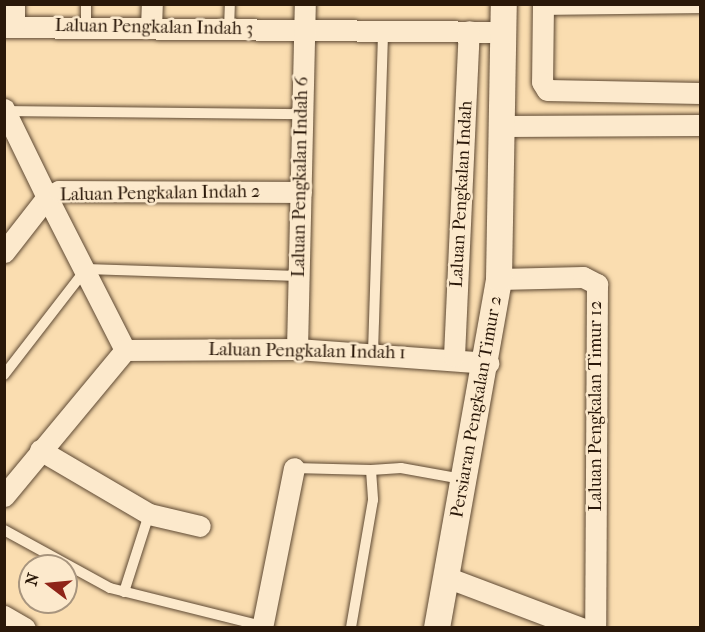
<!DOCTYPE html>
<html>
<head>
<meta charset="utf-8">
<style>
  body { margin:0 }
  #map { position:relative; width:705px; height:632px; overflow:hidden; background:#faddb0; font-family:"IM FELL French Canon",serif }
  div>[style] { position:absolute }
  .roads { filter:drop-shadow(0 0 2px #5e4933) drop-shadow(0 0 2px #5e4933) }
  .service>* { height:10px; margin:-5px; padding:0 5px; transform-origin:5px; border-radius:5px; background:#fce9cc }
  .minor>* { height:21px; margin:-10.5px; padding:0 10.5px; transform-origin:10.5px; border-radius:10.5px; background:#fce9cc }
  .tertiary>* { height:26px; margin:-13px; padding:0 13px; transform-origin:13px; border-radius:13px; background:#fce9cc }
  span { translate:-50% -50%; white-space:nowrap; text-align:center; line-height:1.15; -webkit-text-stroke:5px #fce9cc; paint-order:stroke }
  .street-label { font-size:18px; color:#2a1809 }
  .frame { position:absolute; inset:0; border:6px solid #2a1809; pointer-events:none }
  .north { position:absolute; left:18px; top:554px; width:60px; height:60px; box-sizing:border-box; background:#fce9cc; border:2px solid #a8957e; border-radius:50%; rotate:286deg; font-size:16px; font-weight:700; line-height:24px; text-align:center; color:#2a1809 }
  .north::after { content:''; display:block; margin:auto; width:21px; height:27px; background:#8f2418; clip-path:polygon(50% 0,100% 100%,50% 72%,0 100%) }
</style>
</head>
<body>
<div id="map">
  <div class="roads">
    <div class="service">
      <div style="left:543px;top:10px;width:157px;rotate:-0.7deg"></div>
      <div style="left:86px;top:28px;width:24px;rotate:-90deg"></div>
      <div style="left:229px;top:29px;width:25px;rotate:-88deg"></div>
      <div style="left:6px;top:111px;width:296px;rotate:0.6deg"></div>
      <div style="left:373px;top:353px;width:322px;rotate:-88.2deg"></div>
      <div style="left:4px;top:375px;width:134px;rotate:-52.3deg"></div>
      <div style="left:86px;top:269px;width:212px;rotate:1.9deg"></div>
      <div style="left:294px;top:468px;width:77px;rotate:1.5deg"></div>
      <div style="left:371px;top:470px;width:30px;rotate:86deg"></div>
      <div style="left:373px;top:500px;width:130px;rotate:99.8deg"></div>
      <div style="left:371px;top:470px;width:30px;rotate:-4deg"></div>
      <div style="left:401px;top:468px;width:62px;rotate:10.2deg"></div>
      <div style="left:4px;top:530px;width:121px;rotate:28.7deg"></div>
      <div style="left:110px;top:588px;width:157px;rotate:14deg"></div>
      <div style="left:124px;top:592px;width:82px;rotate:-72.2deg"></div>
    </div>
    <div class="minor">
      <div style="left:543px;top:4px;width:78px;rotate:90.7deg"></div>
      <div style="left:542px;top:82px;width:9px;rotate:58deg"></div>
      <div style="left:547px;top:90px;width:153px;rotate:1.1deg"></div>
      <div style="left:4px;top:27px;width:500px;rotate:0.57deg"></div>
      <div style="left:14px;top:27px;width:23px;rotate:-90deg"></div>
      <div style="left:151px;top:28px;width:24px;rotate:-88deg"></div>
      <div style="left:4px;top:109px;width:98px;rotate:64deg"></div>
      <div style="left:47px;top:197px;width:70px;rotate:128deg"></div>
      <div style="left:504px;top:126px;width:196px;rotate:-0.3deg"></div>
      <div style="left:499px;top:279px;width:84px;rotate:-1.4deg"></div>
      <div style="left:583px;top:277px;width:16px;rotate:27deg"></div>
      <div style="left:597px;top:284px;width:344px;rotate:90.3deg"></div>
      <div style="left:297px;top:349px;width:345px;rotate:-88.7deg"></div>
      <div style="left:125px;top:350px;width:172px;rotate:-117deg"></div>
      <div style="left:47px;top:197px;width:13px;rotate:-27deg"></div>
      <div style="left:59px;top:191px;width:242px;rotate:0.2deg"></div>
      <div style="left:125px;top:350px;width:172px;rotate:-0.3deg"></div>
      <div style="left:297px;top:349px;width:192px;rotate:4.2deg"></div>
      <div style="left:454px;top:356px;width:325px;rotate:-87.4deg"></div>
      <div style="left:40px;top:450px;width:126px;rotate:30.4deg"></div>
      <div style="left:149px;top:514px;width:52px;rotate:13.2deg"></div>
      <div style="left:4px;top:496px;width:190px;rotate:-50.3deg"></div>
      <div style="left:446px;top:577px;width:144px;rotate:20.7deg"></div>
      <div style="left:4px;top:616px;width:24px;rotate:30deg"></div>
      <div style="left:262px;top:628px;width:163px;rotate:-78.7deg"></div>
    </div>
    <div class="tertiary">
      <div style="left:437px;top:628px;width:354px;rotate:-79.9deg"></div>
      <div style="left:499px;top:279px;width:275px;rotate:-89deg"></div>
    </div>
  </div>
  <div class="street-label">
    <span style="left:154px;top:28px;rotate:1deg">Laluan Pengkalan Indah 3</span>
    <span style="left:301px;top:177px;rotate:-89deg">Laluan Pengkalan Indah 6</span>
    <span style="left:160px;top:194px;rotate:-1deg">Laluan Pengkalan Indah 2</span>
    <span style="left:462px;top:194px;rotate:-87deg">Laluan Pengkalan Indah</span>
    <span style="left:307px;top:352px;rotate:1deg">Laluan Pengkalan Indah 1</span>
    <span style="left:596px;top:406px;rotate:-90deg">Laluan Pengkalan Timur 12</span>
    <span style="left:477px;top:407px;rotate:-80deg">Persiaran Pengkalan Timur 2</span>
  </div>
  <div class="frame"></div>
  <div class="north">N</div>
</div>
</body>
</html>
